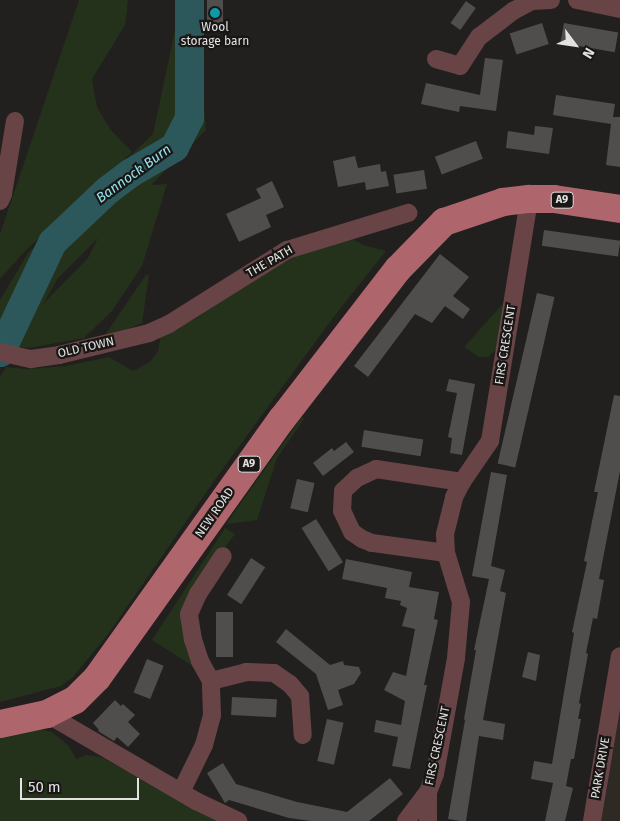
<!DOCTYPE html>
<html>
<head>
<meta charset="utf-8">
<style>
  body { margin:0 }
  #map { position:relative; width:620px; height:821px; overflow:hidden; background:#22201e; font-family:"Fira Sans",sans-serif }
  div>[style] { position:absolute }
  .built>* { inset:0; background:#2e2923 }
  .green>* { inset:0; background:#24311b }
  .river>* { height:29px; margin:-14.5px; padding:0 14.5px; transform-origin:14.5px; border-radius:14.5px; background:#2c585c }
  .building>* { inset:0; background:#504e4c; transform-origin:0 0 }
  .street>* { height:18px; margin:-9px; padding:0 9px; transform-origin:9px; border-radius:9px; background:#684447 }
  .primary>* { height:28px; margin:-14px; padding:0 14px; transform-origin:14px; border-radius:14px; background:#ae666c }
  .dots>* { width:14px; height:14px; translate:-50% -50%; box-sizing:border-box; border:2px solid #181715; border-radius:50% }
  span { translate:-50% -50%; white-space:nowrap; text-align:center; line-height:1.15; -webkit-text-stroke:4.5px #181715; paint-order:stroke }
  .shield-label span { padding:1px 4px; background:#181715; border:1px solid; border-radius:4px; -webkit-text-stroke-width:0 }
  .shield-label { font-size:11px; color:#e3e2e0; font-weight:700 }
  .poi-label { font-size:12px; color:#e3e2e0 }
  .street-label { font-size:12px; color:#e3e2e0 }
  .water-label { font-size:14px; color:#93e3ec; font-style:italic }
  .north { position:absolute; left:550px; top:20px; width:50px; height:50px; -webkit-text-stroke:4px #181715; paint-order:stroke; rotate:121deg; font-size:14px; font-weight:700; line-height:20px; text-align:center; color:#e3e2e0 }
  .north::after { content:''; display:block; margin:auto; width:18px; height:22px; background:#e3e2e0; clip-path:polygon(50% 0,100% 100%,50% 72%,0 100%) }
  .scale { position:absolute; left:20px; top:778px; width:119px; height:22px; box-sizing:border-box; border:2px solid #e3e2e0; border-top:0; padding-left:6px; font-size:15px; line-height:18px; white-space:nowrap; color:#e3e2e0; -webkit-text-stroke:4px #181715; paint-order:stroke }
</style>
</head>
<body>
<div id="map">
  <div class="built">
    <div style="clip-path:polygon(620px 696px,620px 821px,599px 821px)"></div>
  </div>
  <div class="green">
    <div style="clip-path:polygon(79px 0,128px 0,125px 25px,92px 79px,97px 107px,110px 129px,132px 152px,25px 251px,0 279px,0 234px)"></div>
    <div style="clip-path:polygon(evenodd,177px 0,199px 0,198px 35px,206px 130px,151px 185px,167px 184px,142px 266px,112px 311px,84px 338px,29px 348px,11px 346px,0 340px,0 300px,28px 253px,153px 134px,177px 21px,177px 0,98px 238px,88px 258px,43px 304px,58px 278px,98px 238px)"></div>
    <div style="clip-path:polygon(353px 239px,363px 245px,386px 251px,332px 319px,214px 481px,109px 633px,73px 677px,61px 686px,0 702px,0 377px,6px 367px,27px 369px,66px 366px,109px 357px,133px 371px,150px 362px,158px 351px,161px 334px,195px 319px,294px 251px,340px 240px)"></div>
    <div style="clip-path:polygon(146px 275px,149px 275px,142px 323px,121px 332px,105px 335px)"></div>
    <div style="clip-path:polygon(507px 299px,497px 349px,488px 357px,479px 357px,464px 347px)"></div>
    <div style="clip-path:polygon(302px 417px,304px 419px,277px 458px,257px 520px,226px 524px)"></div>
    <div style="clip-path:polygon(225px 528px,235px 534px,208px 570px,189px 601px,201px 671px,152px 640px)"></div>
    <div style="clip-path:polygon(39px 729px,52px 732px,69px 746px,76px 759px,86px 755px,101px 757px,221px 821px,0 821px,0 736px)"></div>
  </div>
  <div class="river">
    <div style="left:0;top:352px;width:122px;rotate:-64.7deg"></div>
    <div style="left:52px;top:242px;width:76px;rotate:-43.4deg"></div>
    <div style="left:107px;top:190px;width:30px;rotate:-37deg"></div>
    <div style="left:131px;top:172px;width:50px;rotate:-30.2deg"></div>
    <div style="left:174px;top:147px;width:33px;rotate:-63deg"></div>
    <div style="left:189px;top:118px;width:118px;rotate:-90deg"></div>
  </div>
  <div class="building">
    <div style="left:207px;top:0;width:16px;height:26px"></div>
    <div style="left:466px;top:1px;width:12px;height:27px;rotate:35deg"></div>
    <div style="left:542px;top:23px;width:22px;height:34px;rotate:72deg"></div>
    <div style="left:564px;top:23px;width:55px;height:20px;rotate:10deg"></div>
    <div style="clip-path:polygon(485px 58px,503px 60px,496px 111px,460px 106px,459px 112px,421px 104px,426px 83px,480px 95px)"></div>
    <div style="clip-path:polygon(556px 95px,615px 104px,613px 117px,620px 117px,620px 167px,606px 165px,611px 124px,553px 115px)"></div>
    <div style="clip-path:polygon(535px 126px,553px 128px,549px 154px,506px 148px,508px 131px,534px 135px)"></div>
    <div style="left:476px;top:141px;width:19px;height:44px;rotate:69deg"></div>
    <div style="clip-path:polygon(355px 156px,358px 168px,380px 164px,381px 172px,386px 171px,389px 186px,366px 190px,365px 182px,338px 187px,333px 161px)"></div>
    <div style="left:424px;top:170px;width:19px;height:31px;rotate:81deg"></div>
    <div style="clip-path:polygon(272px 181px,284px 207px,266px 215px,271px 227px,239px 242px,226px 214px,261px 198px,256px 189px)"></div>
    <div style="left:544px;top:230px;width:77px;height:16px;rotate:8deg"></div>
    <div style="clip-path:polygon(440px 254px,469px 277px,453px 296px,470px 309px,463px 319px,445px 306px,432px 323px,415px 314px,368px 377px,354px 366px)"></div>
    <div style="left:537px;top:293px;width:18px;height:175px;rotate:13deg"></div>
    <div style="clip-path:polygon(449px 379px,475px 384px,462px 455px,450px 453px,452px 438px,448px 437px,457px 393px,446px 391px)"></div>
    <div style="clip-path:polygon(614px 395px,620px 396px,620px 471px,599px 579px,604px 580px,597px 619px,593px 618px,586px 653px,588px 654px,579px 703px,581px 704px,578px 719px,581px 719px,576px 747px,574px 759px,571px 759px,566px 786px,573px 788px,565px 821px,545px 821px,553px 783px,531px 779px,534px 761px,552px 764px,574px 633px,572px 632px,587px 562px,584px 561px,598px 492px,594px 492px)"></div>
    <div style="left:364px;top:430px;width:60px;height:17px;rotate:9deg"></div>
    <div style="clip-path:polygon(346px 442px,354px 452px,323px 476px,313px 463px,332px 448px,334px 451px)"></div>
    <div style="clip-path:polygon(491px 472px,507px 475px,491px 566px,505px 570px,500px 591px,506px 593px,483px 720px,505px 724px,503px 740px,479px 736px,466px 821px,461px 821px,448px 819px,465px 720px,464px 719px,476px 650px,474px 650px,489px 579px,472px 576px)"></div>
    <div style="left:297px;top:479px;width:18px;height:30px;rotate:13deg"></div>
    <div style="left:316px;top:519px;width:51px;height:17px;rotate:58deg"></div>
    <div style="left:251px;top:558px;width:17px;height:44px;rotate:33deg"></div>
    <div style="clip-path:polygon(346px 559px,412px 572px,409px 587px,439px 592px,434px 619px,438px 620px,424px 685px,427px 685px,410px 769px,392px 766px,398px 737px,374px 732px,376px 720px,401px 725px,405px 701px,384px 690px,393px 672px,406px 676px,415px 629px,402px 626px,407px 608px,400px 605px,401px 601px,385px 598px,387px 588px,342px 579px)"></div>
    <div style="left:216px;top:612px;width:17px;height:45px"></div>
    <div style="clip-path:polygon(286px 629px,330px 665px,343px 661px,344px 665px,359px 667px,361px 673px,354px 684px,338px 690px,343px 705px,328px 710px,316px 674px,276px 642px)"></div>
    <div style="clip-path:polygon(528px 652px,540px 655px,536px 681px,522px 677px)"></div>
    <div style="left:147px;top:659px;width:18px;height:36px;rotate:22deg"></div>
    <div style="left:232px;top:697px;width:45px;height:18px;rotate:3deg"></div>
    <div style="clip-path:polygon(115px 700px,121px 706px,123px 704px,135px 715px,128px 722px,140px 734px,128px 747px,117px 737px,114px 741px,98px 731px,99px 730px,93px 723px)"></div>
    <div style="left:327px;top:719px;width:17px;height:43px;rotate:13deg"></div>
    <div style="clip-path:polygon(223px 763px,236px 784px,297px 802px,347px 812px,390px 778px,403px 794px,369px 821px,311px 821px,289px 818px,229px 800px,225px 803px,207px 773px)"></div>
  </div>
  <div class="street">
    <div style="left:577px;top:0;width:44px;rotate:11.8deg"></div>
    <div style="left:436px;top:59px;width:25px;rotate:16deg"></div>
    <div style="left:460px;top:66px;width:35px;rotate:-57deg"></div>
    <div style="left:479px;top:37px;width:43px;rotate:-37.4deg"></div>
    <div style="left:513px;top:11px;width:21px;rotate:-28deg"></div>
    <div style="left:532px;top:1px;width:19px;rotate:-3deg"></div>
    <div style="left:0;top:201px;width:8px;rotate:-67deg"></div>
    <div style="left:3px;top:194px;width:74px;rotate:-80.7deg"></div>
    <div style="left:0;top:352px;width:32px;rotate:13deg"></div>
    <div style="left:31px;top:359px;width:28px;rotate:-8deg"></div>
    <div style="left:59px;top:355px;width:93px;rotate:-13.7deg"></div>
    <div style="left:149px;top:333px;width:22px;rotate:-24deg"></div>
    <div style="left:169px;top:324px;width:139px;rotate:-32.1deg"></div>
    <div style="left:287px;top:250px;width:127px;rotate:-17deg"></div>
    <div style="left:446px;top:553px;width:75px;rotate:-172.3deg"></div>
    <div style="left:372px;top:543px;width:11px;rotate:-158deg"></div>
    <div style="left:362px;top:539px;width:12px;rotate:-145deg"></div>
    <div style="left:352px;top:532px;width:23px;rotate:-115deg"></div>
    <div style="left:342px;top:511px;width:20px;rotate:-87deg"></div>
    <div style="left:343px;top:491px;width:19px;rotate:-43deg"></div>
    <div style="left:357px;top:478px;width:21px;rotate:-25deg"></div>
    <div style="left:376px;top:469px;width:87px;rotate:8.6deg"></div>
    <div style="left:211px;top:681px;width:36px;rotate:-14deg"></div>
    <div style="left:246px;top:672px;width:28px;rotate:2deg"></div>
    <div style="left:274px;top:673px;width:19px;rotate:35deg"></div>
    <div style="left:290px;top:684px;width:16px;rotate:50deg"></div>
    <div style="left:300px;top:696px;width:39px;rotate:86deg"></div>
    <div style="left:47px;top:714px;width:173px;rotate:30.3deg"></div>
    <div style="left:196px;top:801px;width:47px;rotate:25.5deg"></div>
    <div style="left:181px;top:792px;width:52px;rotate:-63.9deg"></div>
    <div style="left:204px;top:745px;width:31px;rotate:-75deg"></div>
    <div style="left:212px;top:715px;width:34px;rotate:-92deg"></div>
    <div style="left:211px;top:681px;width:23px;rotate:-119deg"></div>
    <div style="left:200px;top:661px;width:22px;rotate:-108deg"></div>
    <div style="left:193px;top:640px;width:26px;rotate:-99deg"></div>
    <div style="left:189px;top:614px;width:22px;rotate:-66deg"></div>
    <div style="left:198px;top:594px;width:45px;rotate:-56.7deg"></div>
    <div style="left:406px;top:821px;width:36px;rotate:-53deg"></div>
    <div style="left:428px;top:821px;width:29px;rotate:-90deg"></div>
    <div style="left:428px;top:792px;width:19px;rotate:-69deg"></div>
    <div style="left:435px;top:774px;width:118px;rotate:-79.7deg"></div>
    <div style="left:456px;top:658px;width:56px;rotate:-84.9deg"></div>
    <div style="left:461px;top:602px;width:51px;rotate:-107deg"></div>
    <div style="left:446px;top:553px;width:19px;rotate:-93deg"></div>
    <div style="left:445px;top:534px;width:38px;rotate:-76deg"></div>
    <div style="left:454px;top:497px;width:17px;rotate:-62deg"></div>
    <div style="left:462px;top:482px;width:50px;rotate:-55.7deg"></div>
    <div style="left:490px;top:441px;width:245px;rotate:-80.8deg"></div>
    <div style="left:592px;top:821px;width:167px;rotate:-80.4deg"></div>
  </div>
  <div class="primary">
    <div style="left:0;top:724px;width:48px;rotate:-12deg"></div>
    <div style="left:47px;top:714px;width:31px;rotate:-27deg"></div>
    <div style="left:75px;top:700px;width:31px;rotate:-45deg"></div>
    <div style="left:97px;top:678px;width:318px;rotate:-54.5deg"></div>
    <div style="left:282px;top:419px;width:190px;rotate:-52.3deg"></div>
    <div style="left:398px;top:269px;width:66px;rotate:-45.6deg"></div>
    <div style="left:444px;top:222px;width:62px;rotate:-18.7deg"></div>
    <div style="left:503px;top:202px;width:26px;rotate:-7deg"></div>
    <div style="left:529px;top:199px;width:25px"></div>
    <div style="left:554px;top:199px;width:67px;rotate:8.6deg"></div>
  </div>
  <div class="dots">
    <div style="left:215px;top:13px;background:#0f9aa8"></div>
  </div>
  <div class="shield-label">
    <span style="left:562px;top:200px">A9</span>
    <span style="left:249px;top:464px">A9</span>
  </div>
  <div class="poi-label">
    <span style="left:215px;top:35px">Wool<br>storage barn</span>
  </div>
  <div class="street-label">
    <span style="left:270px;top:262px;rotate:-30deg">THE PATH</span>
    <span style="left:506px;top:345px;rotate:-81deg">FIRS CRESCENT</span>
    <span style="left:86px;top:348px;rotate:-13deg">OLD TOWN</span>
    <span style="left:215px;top:513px;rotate:-55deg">NEW ROAD</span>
    <span style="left:438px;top:746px;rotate:-78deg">FIRS CRESCENT</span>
    <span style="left:601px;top:768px;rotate:-80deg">PARK DRIVE</span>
  </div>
  <div class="water-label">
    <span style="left:134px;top:174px;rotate:-36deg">Bannock Burn</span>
  </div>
  <div class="north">N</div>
  <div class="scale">50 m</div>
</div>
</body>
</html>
